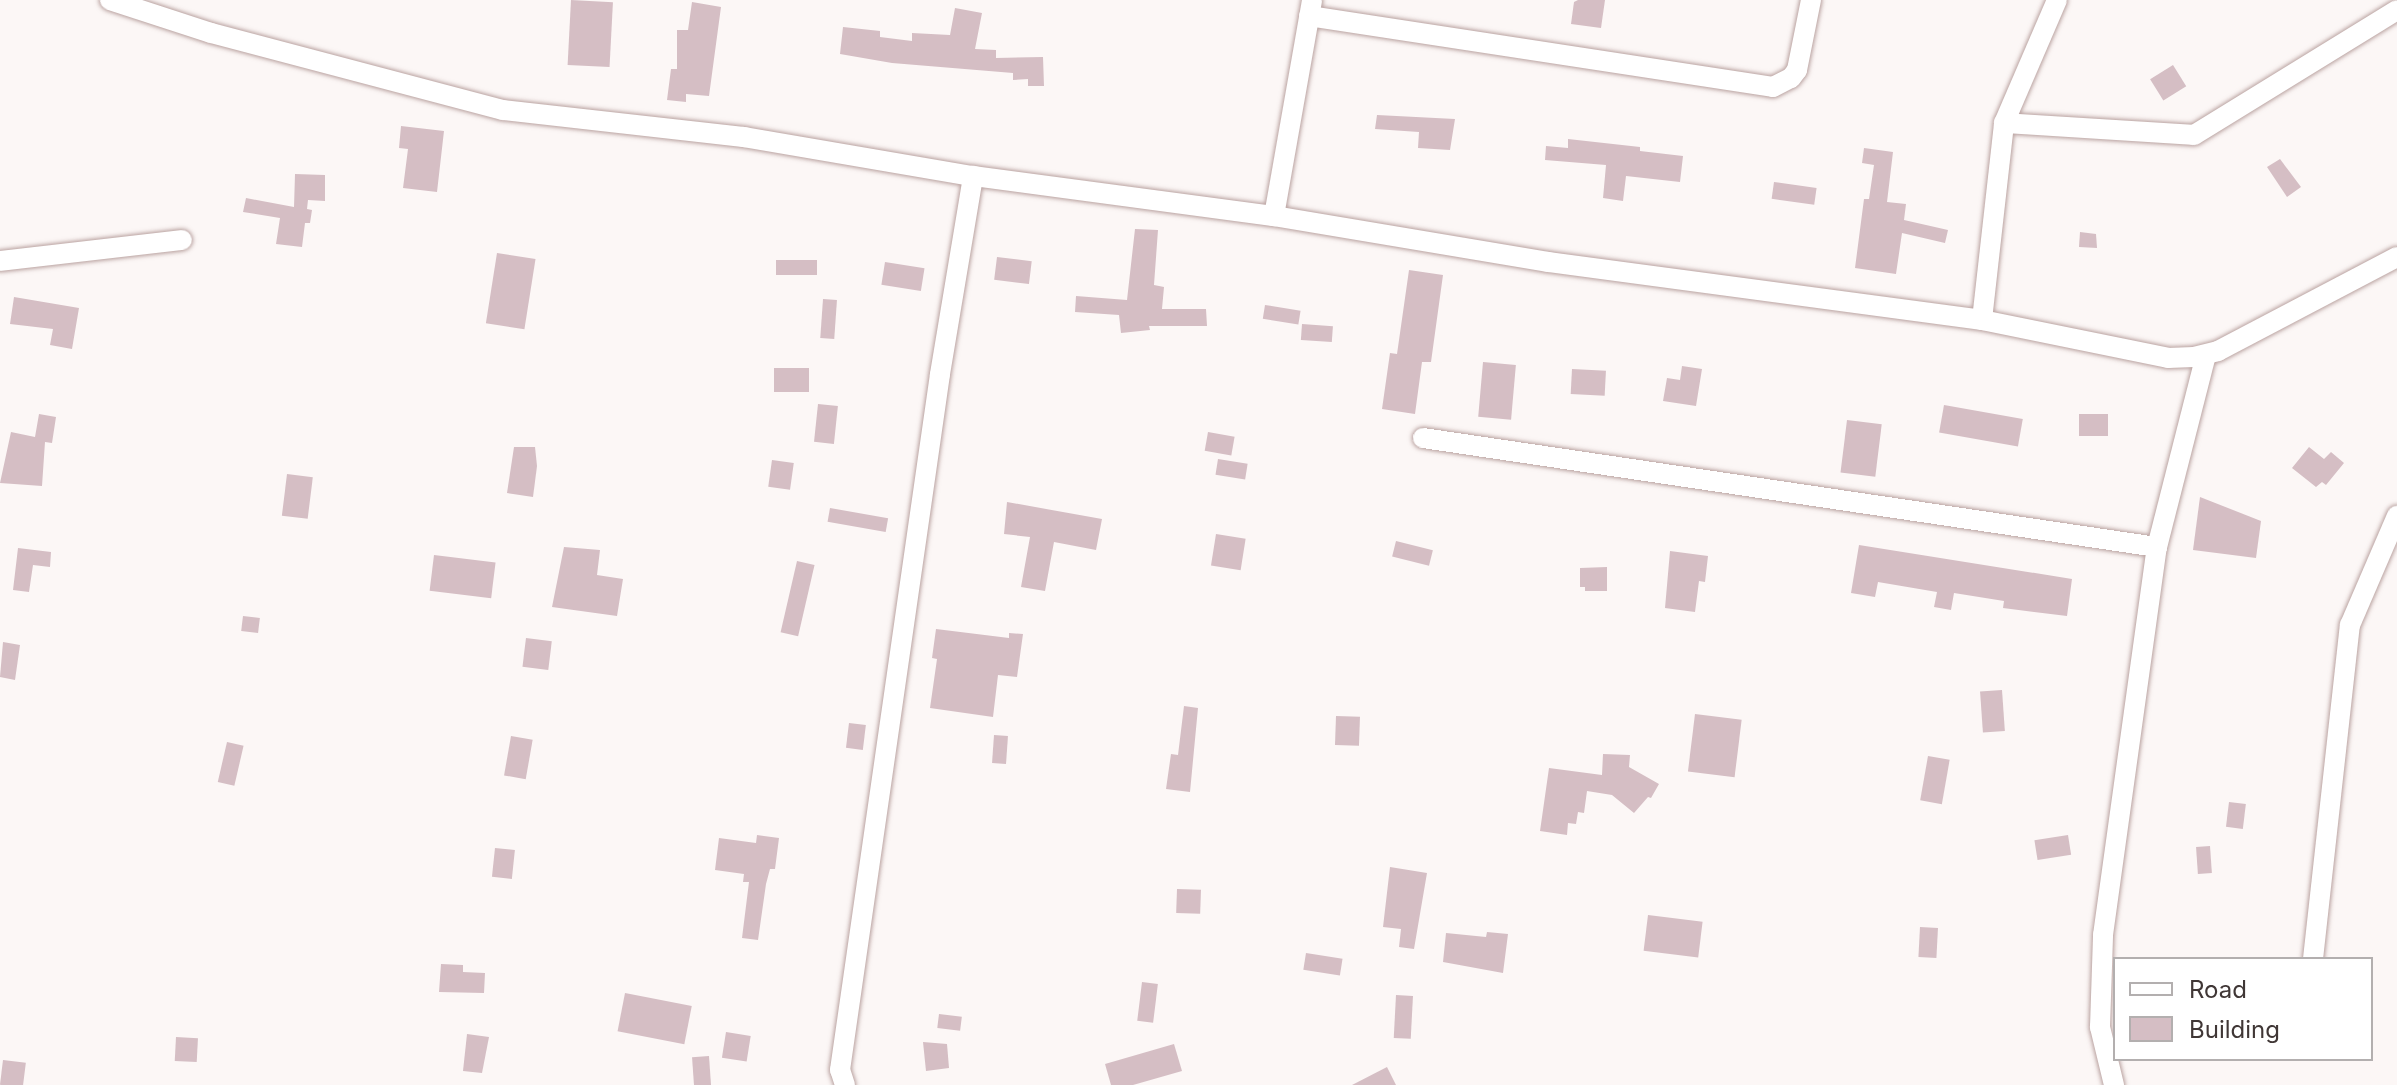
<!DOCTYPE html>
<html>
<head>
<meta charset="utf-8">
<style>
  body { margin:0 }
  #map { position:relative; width:2397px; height:1085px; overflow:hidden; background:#fcf7f6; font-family:Inter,sans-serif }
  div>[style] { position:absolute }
  .building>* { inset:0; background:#d5bec4; transform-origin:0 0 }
  .roads { filter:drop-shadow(0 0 2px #baa3a1) drop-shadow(0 0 2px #baa3a1) }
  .minor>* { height:20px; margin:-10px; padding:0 10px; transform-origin:10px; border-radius:10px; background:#fff }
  span { translate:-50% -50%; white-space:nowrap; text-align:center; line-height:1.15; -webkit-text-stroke:7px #fff; paint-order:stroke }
  .legend { position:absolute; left:2113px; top:957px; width:260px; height:104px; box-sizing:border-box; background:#fff; border:2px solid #b3afaf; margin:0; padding:10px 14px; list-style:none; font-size:24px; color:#403736 }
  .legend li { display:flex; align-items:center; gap:16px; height:40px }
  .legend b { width:40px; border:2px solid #b3afaf }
</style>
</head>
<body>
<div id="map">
  <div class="building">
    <div style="left:571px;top:0;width:42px;height:65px;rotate:3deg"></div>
    <div style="clip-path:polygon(1578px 0,1605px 0,1601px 28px,1571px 24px,1574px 2px)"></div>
    <div style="clip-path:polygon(692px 2px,721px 7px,709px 96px,686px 94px,686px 102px,667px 100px,671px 69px,677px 69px,677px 30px,688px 30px)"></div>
    <div style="clip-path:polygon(955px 8px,982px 13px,975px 49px,996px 50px,996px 58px,1043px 57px,1044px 86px,1028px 86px,1028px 79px,1013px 80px,1013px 73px,892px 63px,840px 54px,843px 27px,880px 31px,880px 37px,912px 41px,912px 33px,950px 35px)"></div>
    <div style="left:2173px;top:65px;width:25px;height:27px;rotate:58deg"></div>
    <div style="clip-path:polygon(1377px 115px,1455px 119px,1450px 150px,1418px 148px,1419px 132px,1375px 129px)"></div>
    <div style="clip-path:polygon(401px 126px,444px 131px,437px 192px,403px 188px,408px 149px,399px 148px)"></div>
    <div style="clip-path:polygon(1568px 139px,1640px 147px,1640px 151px,1683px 156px,1680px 182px,1626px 176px,1623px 201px,1603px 198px,1606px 165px,1545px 160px,1546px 146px,1568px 148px)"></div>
    <div style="clip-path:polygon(1864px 148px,1893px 152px,1887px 202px,1906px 204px,1904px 220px,1948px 230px,1945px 243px,1902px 233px,1896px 274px,1855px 268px,1864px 199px,1869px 199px,1874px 165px,1862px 163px)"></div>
    <div style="clip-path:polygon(2280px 159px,2301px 187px,2287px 197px,2267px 167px)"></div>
    <div style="clip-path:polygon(295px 174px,325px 175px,325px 201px,308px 200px,307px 209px,312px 210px,310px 223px,305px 223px,302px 247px,276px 244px,280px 218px,243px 212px,246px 198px,294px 207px)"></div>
    <div style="left:1774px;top:182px;width:43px;height:17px;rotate:8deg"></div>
    <div style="clip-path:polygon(1135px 229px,1158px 230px,1154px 285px,1164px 287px,1162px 309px,1206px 309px,1207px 326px,1149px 326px,1150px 330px,1121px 333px,1119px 315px,1075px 312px,1076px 296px,1127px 300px)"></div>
    <div style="clip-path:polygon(2080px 232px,2096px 234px,2097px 248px,2079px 247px)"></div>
    <div style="left:497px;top:253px;width:39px;height:71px;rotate:9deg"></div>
    <div style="left:997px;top:257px;width:35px;height:23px;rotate:7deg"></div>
    <div style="left:817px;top:260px;width:15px;height:41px;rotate:90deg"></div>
    <div style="left:885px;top:262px;width:40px;height:23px;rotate:9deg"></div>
    <div style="clip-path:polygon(1409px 270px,1443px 275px,1431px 362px,1422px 362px,1415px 414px,1382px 409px,1390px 353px,1397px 354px)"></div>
    <div style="clip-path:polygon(14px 297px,79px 308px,72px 349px,50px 345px,53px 329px,10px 324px)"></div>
    <div style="left:823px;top:299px;width:14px;height:39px;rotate:4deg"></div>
    <div style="left:1265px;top:305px;width:36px;height:14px;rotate:9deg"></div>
    <div style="left:1302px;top:324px;width:31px;height:16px;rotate:4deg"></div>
    <div style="left:1483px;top:362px;width:33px;height:55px;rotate:5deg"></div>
    <div style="clip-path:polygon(1682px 366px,1702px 369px,1696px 406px,1663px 401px,1667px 378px,1680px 380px)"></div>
    <div style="left:774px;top:368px;width:35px;height:24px"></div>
    <div style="left:1572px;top:369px;width:34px;height:25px;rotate:3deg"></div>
    <div style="left:818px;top:404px;width:20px;height:38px;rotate:6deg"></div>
    <div style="left:1944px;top:405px;width:80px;height:28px;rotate:10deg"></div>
    <div style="clip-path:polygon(39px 414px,56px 417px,52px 443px,45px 442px,42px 486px,0 483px,11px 432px,35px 437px)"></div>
    <div style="left:2079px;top:414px;width:29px;height:22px"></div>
    <div style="left:1847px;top:420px;width:35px;height:53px;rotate:7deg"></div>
    <div style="left:1208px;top:432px;width:27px;height:19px;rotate:10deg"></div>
    <div style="clip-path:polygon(514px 447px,535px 447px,537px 466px,533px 497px,507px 493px)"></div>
    <div style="clip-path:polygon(2309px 447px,2324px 459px,2331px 452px,2344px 463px,2326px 485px,2322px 482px,2316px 487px,2292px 468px)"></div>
    <div style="left:1218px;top:459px;width:30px;height:16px;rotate:9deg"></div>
    <div style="left:772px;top:460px;width:22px;height:27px;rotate:8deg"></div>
    <div style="left:287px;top:474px;width:26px;height:42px;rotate:7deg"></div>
    <div style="clip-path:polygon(2200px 497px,2261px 521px,2256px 558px,2193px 550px)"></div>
    <div style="clip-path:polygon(1007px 502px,1102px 519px,1096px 550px,1054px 542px,1045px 591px,1021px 587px,1030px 537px,1004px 534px)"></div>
    <div style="left:830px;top:508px;width:59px;height:14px;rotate:10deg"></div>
    <div style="left:1216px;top:534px;width:30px;height:32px;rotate:9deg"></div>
    <div style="left:1396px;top:541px;width:38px;height:16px;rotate:14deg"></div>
    <div style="clip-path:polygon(1859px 545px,2072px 579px,2067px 616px,2003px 608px,2004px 601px,1954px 593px,1951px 610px,1934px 607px,1937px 592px,1878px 582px,1875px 597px,1851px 593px)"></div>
    <div style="clip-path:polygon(564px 547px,600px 550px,597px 575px,623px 579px,617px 616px,552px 607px)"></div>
    <div style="clip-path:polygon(18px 548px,51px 552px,50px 567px,33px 565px,29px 592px,13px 590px)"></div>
    <div style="clip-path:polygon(1670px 551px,1708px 556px,1705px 582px,1699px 581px,1695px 612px,1665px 608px)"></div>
    <div style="left:434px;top:555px;width:62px;height:36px;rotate:7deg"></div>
    <div style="left:797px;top:561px;width:18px;height:73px;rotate:13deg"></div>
    <div style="clip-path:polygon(1607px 567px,1607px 591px,1585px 591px,1585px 587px,1580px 587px,1580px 568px)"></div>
    <div style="left:243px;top:616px;width:17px;height:15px;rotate:7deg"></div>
    <div style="clip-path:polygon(936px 629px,1009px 638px,1009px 633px,1023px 634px,1017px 677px,998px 675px,993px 717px,930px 708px,937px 659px,932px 658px)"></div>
    <div style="left:526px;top:638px;width:26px;height:29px;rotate:7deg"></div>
    <div style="clip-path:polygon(3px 642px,20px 645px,15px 680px,0 677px)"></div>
    <div style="left:2002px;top:690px;width:41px;height:22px;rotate:86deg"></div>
    <div style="clip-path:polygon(1184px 706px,1198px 708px,1190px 792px,1166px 789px,1171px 754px,1178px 755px)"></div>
    <div style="left:1695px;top:714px;width:47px;height:58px;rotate:7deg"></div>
    <div style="left:1336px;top:716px;width:24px;height:29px;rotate:2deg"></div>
    <div style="left:849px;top:723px;width:17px;height:25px;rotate:7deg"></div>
    <div style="left:994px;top:735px;width:14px;height:28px;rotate:4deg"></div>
    <div style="left:511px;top:736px;width:22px;height:40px;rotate:10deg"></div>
    <div style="left:227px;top:742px;width:17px;height:41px;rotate:13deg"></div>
    <div style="clip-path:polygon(1603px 754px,1630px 755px,1629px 767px,1659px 784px,1651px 798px,1648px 797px,1634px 813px,1612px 795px,1587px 791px,1584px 813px,1578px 812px,1576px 824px,1568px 823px,1567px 835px,1540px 831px,1549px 768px,1602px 775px)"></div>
    <div style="left:1928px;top:756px;width:22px;height:45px;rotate:10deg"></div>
    <div style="left:2229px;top:802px;width:17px;height:25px;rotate:7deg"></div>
    <div style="clip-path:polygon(757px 835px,779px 838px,775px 869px,770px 869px,766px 884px,758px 940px,742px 938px,749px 882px,743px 882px,744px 874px,715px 870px,719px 838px,756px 843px)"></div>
    <div style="left:2068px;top:835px;width:20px;height:34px;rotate:81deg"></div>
    <div style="left:2210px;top:846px;width:27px;height:14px;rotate:86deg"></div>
    <div style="left:495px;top:848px;width:20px;height:29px;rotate:6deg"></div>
    <div style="clip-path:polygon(1390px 867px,1427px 873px,1414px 949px,1399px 947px,1401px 929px,1383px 927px)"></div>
    <div style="left:1177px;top:889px;width:24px;height:24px;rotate:2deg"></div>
    <div style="left:1648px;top:915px;width:55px;height:36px;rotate:7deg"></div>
    <div style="left:1920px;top:927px;width:18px;height:30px;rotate:3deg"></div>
    <div style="clip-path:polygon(1487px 932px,1508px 934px,1503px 973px,1443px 962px,1446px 933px,1486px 937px)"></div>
    <div style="left:1306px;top:953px;width:37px;height:17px;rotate:9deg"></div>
    <div style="clip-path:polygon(441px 964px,463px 965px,463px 972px,485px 973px,484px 993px,439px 992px)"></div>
    <div style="left:1142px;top:982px;width:16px;height:39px;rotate:7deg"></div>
    <div style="left:625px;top:993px;width:68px;height:39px;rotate:11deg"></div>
    <div style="left:1396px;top:995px;width:17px;height:43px;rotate:3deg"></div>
    <div style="left:939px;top:1014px;width:23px;height:14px;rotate:7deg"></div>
    <div style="left:726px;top:1032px;width:25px;height:26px;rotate:9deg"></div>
    <div style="clip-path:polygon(467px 1034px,489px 1037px,482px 1073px,463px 1071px)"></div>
    <div style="left:176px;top:1037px;width:22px;height:24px;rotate:3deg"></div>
    <div style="clip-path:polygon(923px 1042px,947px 1044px,949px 1068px,926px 1071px)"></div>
    <div style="clip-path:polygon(1174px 1044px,1182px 1071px,1133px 1085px,1111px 1085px,1105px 1064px)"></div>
    <div style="left:709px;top:1056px;width:29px;height:17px;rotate:86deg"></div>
    <div style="left:3px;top:1060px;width:23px;height:25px;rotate:7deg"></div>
    <div style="clip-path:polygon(1387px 1067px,1396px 1085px,1352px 1085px)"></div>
  </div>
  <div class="roads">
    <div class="minor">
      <div style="left:110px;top:0;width:106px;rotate:18.1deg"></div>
      <div style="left:211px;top:33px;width:302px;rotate:14.8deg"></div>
      <div style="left:503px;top:110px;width:243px;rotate:6.4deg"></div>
      <div style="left:744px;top:137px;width:232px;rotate:9.7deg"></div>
      <div style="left:973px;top:176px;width:304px;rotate:7.6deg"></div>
      <div style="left:1274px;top:216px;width:278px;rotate:9.5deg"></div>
      <div style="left:1548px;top:262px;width:438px;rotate:7.6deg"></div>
      <div style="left:1982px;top:320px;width:190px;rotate:11.5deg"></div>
      <div style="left:2168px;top:358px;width:26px;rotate:-2deg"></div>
      <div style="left:2194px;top:357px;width:25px;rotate:-14deg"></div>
      <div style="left:2218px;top:351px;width:202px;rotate:-27.7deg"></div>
      <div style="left:1309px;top:16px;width:469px;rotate:8.7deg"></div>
      <div style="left:1773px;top:87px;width:20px;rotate:-27deg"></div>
      <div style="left:1791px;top:78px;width:10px;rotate:-53deg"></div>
      <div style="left:1797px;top:70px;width:71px;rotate:-78.7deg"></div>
      <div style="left:2004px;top:123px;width:190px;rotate:3.6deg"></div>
      <div style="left:2194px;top:135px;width:238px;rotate:-31.6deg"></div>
      <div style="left:1274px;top:216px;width:219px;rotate:-80deg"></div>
      <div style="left:0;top:261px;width:183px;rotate:-6.6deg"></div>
      <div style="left:1982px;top:320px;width:198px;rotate:-83.6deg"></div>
      <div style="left:2004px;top:123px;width:134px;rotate:-66.7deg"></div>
      <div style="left:1423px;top:438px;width:742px;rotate:8.45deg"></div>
      <div style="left:2313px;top:959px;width:336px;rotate:-83.7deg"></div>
      <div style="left:2350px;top:625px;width:119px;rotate:-66.7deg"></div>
      <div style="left:845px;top:1085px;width:16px;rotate:-108deg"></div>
      <div style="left:840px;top:1070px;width:703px;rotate:-81.82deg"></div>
      <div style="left:940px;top:374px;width:201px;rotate:-80.5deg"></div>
      <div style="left:2114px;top:1085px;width:60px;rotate:-103.6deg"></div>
      <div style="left:2100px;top:1027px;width:92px;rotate:-88.1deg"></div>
      <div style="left:2103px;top:935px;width:392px;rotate:-82.1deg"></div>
      <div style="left:2157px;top:547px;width:198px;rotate:-75.7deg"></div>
    </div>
  </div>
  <ul class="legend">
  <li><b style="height:10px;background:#fff"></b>Road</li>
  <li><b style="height:22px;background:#d5bec4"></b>Building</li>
  </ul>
</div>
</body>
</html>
